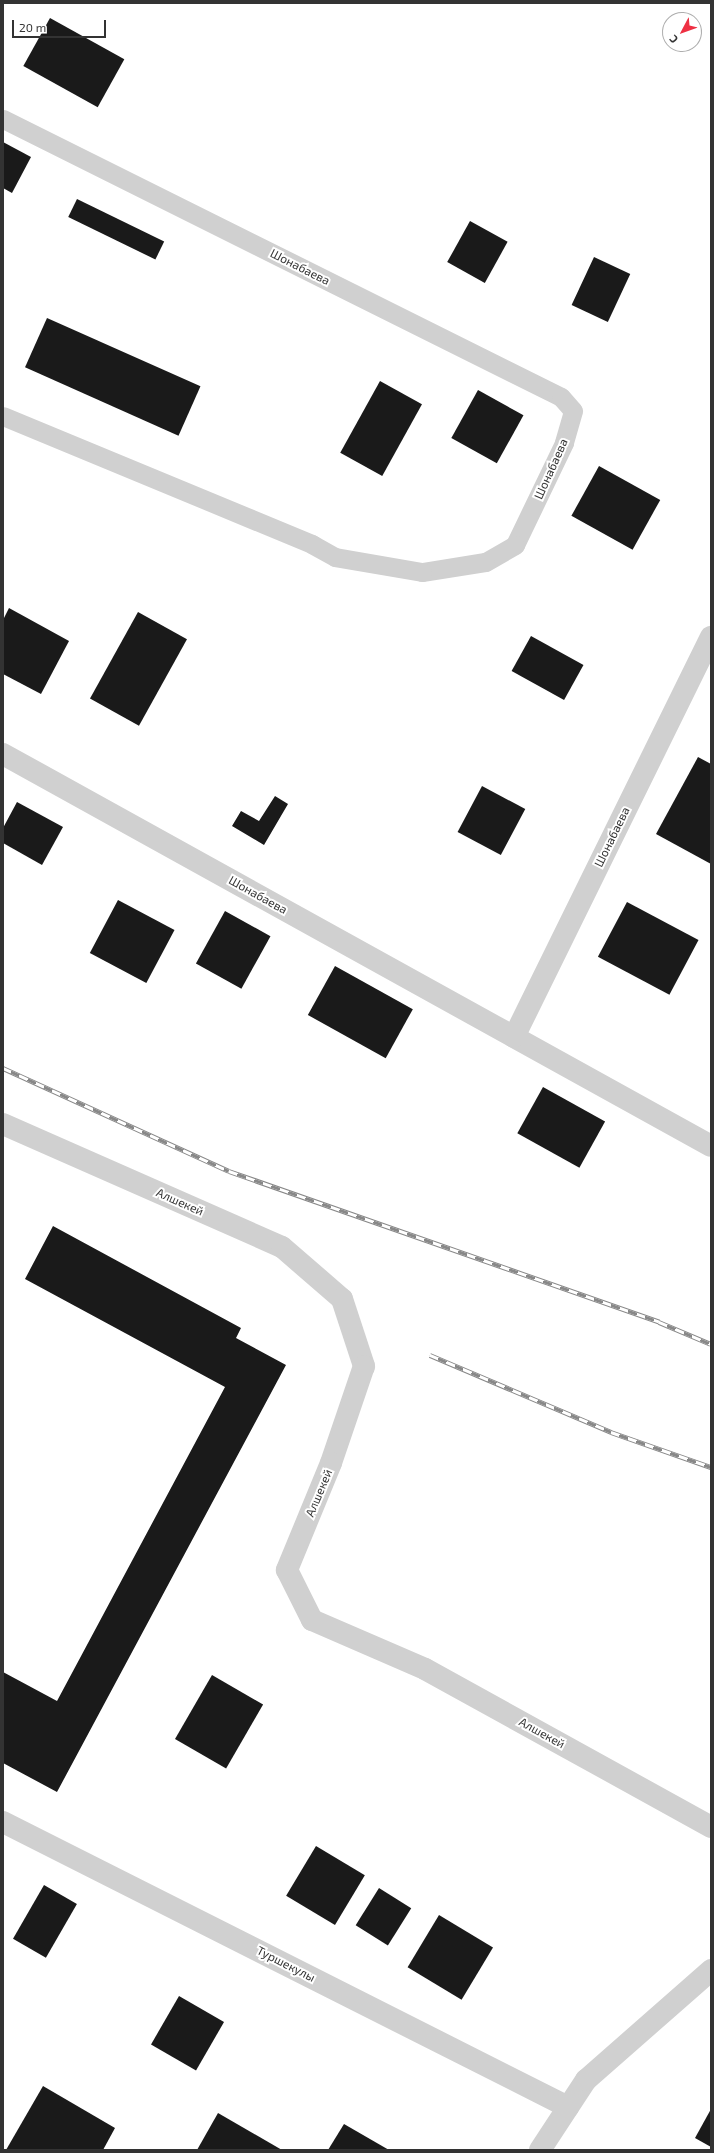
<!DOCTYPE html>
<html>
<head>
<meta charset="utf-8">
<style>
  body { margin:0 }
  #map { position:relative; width:714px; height:2153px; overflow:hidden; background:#fff; font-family:"Exo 2",sans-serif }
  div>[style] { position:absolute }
  .building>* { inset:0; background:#1a1a1a; transform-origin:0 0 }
  .service>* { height:19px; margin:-9.5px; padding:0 9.5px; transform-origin:9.5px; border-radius:9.5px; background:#d0d0d0 }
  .minor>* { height:22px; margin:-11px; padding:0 11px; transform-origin:11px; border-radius:11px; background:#d0d0d0 }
  .rail>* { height:4.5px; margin-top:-2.25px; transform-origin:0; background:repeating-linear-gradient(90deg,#fff 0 9px,#888 0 18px); box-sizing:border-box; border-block:1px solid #888 }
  span { translate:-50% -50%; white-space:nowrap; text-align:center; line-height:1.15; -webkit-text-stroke:4px #fff; paint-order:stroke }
  .street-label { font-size:12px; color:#333 }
  .frame { position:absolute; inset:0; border:4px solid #333; pointer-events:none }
  .north { position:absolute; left:662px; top:12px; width:40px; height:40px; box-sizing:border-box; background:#fff; border:1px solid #adadad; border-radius:50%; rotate:229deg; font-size:11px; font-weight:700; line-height:16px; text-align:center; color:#333 }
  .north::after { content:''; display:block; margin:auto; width:14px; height:18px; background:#ee3043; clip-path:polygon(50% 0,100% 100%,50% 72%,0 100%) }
  .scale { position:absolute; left:12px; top:20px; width:94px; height:18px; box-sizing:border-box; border:2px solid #333; border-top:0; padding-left:5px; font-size:12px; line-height:14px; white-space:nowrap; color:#333; -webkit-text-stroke:3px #fff; paint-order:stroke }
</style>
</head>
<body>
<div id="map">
  <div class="building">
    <div style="left:50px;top:18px;width:85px;height:55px;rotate:29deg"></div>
    <div style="clip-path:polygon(3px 142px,31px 157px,12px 193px,3px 188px)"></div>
    <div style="left:77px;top:199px;width:97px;height:20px;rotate:26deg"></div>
    <div style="left:470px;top:221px;width:43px;height:47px;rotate:29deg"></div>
    <div style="left:594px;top:257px;width:40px;height:53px;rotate:25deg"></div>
    <div style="left:47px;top:318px;width:168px;height:54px;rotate:24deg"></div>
    <div style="left:380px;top:381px;width:48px;height:82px;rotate:29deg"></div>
    <div style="left:478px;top:390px;width:52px;height:55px;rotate:29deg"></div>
    <div style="left:599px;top:466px;width:70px;height:57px;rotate:29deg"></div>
    <div style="clip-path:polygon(9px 608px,69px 641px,41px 694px,3px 674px,3px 620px)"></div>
    <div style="left:138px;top:612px;width:56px;height:99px;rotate:29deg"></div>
    <div style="left:531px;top:636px;width:60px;height:40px;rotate:29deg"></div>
    <div style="clip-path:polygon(698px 757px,711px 764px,711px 864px,656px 834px)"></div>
    <div style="left:482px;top:786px;width:49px;height:52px;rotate:28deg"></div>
    <div style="clip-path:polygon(275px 796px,288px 804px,264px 845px,232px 826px,241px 811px,259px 821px)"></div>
    <div style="clip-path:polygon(17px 802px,63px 827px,42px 865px,3px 843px,3px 828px)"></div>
    <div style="left:118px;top:900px;width:64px;height:60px;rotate:28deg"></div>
    <div style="left:627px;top:902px;width:81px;height:62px;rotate:28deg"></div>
    <div style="left:225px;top:911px;width:52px;height:60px;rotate:29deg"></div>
    <div style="left:335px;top:966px;width:89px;height:56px;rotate:29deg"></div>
    <div style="left:543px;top:1087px;width:71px;height:53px;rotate:29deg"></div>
    <div style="clip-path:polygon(53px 1226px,241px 1328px,236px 1338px,286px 1365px,57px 1792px,3px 1763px,3px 1672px,57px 1701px,225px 1387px,25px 1279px)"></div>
    <div style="left:212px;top:1675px;width:59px;height:74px;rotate:30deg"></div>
    <div style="left:316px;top:1846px;width:57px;height:58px;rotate:31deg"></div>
    <div style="left:44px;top:1885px;width:38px;height:62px;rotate:30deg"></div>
    <div style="left:379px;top:1888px;width:38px;height:44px;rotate:32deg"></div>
    <div style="left:439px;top:1915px;width:63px;height:61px;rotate:31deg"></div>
    <div style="left:179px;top:1996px;width:52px;height:56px;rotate:30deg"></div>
    <div style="clip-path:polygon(43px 2086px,115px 2128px,103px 2150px,6px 2150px)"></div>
    <div style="clip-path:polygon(711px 2109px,711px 2147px,695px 2138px)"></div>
    <div style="clip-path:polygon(218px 2113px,282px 2150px,197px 2150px)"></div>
    <div style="clip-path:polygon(344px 2124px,389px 2150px,328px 2150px)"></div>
  </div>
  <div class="service">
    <div style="left:3px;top:119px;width:623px;rotate:26.48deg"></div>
    <div style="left:561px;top:397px;width:18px;rotate:49deg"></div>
    <div style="left:573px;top:411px;width:33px;rotate:106deg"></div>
    <div style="left:564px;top:443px;width:113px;rotate:115.7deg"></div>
    <div style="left:515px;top:545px;width:34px;rotate:150deg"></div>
    <div style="left:485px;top:562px;width:64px;rotate:171deg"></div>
    <div style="left:422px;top:572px;width:88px;rotate:-170.2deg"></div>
    <div style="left:335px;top:557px;width:26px;rotate:-151deg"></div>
    <div style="left:312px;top:544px;width:334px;rotate:-157.5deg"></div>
  </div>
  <div class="minor">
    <div style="left:3px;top:754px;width:809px;rotate:28.97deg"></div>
    <div style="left:514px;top:1037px;width:446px;rotate:-63.8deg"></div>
    <div style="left:3px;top:1124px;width:305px;rotate:23.8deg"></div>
    <div style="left:282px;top:1247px;width:79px;rotate:40.9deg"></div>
    <div style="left:342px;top:1299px;width:71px;rotate:71.8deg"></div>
    <div style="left:364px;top:1366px;width:102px;rotate:108.8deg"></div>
    <div style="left:331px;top:1463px;width:116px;rotate:112.4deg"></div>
    <div style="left:287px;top:1570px;width:56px;rotate:63.4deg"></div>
    <div style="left:312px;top:1620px;width:123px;rotate:23.4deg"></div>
    <div style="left:425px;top:1669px;width:327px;rotate:28.9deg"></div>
    <div style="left:3px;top:1822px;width:633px;rotate:26.77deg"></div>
    <div style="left:540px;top:2150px;width:84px;rotate:-56.7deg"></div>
    <div style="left:586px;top:2080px;width:167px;rotate:-41.3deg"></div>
  </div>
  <div class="rail">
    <div style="left:3px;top:1068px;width:248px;rotate:24.5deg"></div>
    <div style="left:229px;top:1171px;width:456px;rotate:19.3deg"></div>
    <div style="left:659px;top:1322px;width:56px;rotate:22.9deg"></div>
    <div style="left:430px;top:1355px;width:197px;rotate:23deg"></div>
    <div style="left:611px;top:1432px;width:106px;rotate:19.3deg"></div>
  </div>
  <div class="street-label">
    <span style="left:300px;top:267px;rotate:27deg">Шонабаева</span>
    <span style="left:551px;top:469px;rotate:-66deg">Шонабаева</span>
    <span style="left:612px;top:837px;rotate:-64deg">Шонабаева</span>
    <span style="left:258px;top:895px;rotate:29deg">Шонабаева</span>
    <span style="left:180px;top:1202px;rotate:24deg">Алшекей</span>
    <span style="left:319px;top:1493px;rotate:-67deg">Алшекей</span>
    <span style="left:542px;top:1733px;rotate:29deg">Алшекей</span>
    <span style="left:286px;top:1964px;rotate:27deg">Туршекулы</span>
  </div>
  <div class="frame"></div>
  <div class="north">С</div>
  <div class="scale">20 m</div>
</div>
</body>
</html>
